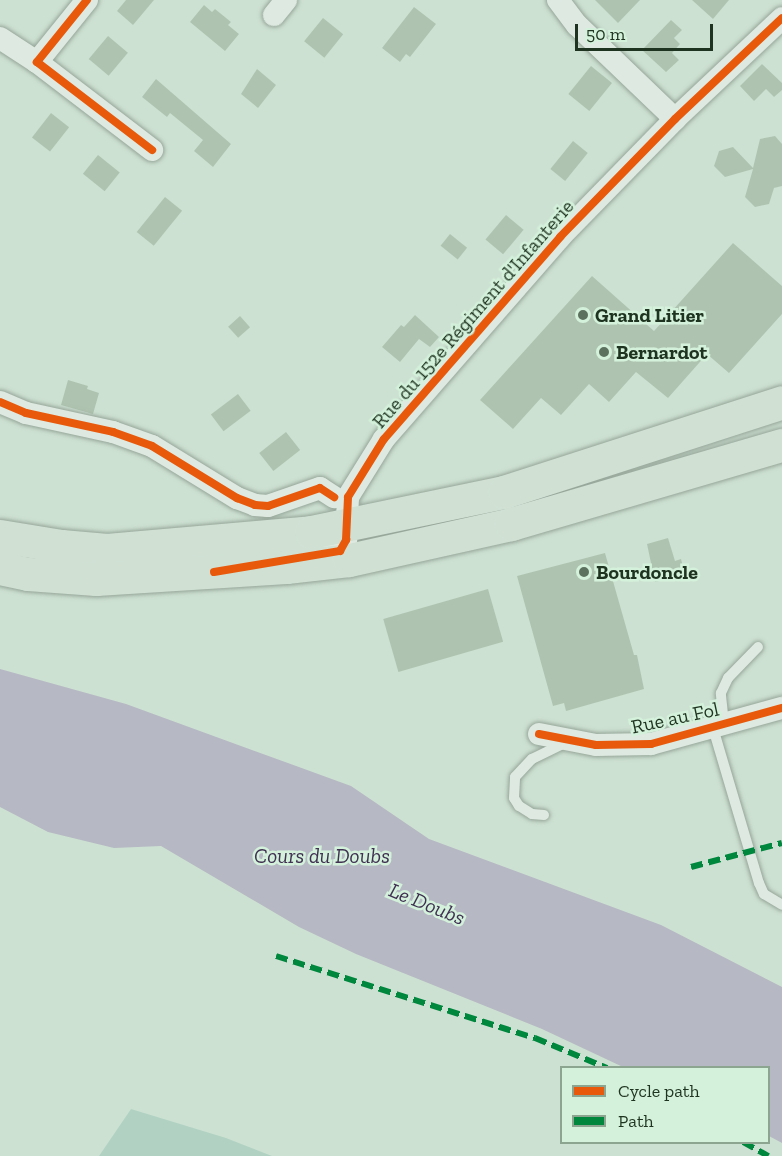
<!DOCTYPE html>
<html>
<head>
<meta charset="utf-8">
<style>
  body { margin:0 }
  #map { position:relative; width:782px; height:1156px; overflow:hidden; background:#cde1d2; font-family:"Zilla Slab",serif }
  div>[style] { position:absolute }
  .green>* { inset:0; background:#b1d2c3 }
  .water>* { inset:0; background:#b6b8c3 }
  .building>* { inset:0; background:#afc4b0; transform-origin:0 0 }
  .roads { filter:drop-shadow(0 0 2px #96a699) drop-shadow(0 0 2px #96a699) }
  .lane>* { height:10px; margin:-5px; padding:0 5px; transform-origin:5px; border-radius:5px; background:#deeae1 }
  .street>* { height:22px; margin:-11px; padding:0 11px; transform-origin:11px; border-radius:11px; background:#deeae1 }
  .primary>* { height:33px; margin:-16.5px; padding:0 16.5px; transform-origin:16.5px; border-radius:16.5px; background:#d0e1d4 }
  .quiet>* { height:6px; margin-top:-3px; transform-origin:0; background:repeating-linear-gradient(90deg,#00873e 0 12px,transparent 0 18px) }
  .cycleway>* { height:8px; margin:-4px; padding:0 4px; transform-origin:4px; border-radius:4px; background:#e8590c }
  .dots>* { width:16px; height:16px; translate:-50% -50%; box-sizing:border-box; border:3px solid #d3f1db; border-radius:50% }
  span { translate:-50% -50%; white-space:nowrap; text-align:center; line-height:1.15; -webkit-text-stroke:5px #d3f1db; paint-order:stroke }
  .street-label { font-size:20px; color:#1f3420 }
  .poi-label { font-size:20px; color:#1f3420; font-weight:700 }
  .left { translate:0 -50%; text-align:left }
  .water-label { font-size:21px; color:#403052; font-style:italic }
  .legend { position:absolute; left:560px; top:1066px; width:210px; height:78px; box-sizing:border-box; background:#d3f1db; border:2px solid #8ba590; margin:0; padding:8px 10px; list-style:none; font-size:18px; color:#1f3420 }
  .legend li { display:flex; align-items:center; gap:12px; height:30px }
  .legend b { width:30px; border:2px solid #8ba590 }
  .scale { position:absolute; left:575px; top:24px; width:138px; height:27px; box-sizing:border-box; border:3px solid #1f3420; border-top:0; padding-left:8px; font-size:18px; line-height:21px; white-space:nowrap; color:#1f3420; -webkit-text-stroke:4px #d3f1db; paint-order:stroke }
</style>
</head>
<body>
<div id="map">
  <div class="green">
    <div style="clip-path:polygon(131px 1109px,226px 1138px,272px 1156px,99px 1156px)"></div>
  </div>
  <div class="water">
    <div style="clip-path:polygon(0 669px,126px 704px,351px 786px,429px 839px,661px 925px,782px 987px,782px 1143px,769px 1136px,768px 1068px,623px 1067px,542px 1029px,356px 954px,299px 927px,161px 846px,114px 848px,48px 832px,0 807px)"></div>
  </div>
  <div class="building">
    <div style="clip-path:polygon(126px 0,154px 0,133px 25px,117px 11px)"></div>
    <div style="clip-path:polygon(595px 0,640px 0,618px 23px)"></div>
    <div style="clip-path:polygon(692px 0,729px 0,713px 19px)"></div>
    <div style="clip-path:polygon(204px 5px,212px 12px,215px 9px,231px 22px,228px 25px,239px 34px,225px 51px,190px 22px)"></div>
    <div style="clip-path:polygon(414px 7px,436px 24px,410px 57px,406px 54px,400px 62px,382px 48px)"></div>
    <div style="left:323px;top:18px;width:26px;height:30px;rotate:39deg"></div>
    <div style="clip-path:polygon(671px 20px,682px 30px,674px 38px,680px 44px,672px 53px,679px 60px,666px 72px,642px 50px)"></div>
    <div style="left:108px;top:36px;width:26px;height:30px;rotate:40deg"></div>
    <div style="clip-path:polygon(762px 64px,782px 83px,782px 90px,774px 97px,766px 89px,754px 101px,740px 86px)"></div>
    <div style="left:591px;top:66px;width:27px;height:36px;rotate:39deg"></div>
    <div style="clip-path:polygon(257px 69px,276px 85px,258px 108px,241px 94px)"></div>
    <div style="clip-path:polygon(156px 79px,231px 144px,213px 167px,194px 151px,203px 140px,170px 113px,167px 117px,142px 97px)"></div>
    <div style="left:51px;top:113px;width:23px;height:31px;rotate:38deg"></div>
    <div style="clip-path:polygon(775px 136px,782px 144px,782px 186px,774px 188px,769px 204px,755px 207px,745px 197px,753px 169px,725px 177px,714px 166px,719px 151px,733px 147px,753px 168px,760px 139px)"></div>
    <div style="left:573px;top:141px;width:19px;height:36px;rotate:39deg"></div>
    <div style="left:98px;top:155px;width:28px;height:24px;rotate:39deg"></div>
    <div style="left:165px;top:197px;width:22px;height:45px;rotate:39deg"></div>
    <div style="left:506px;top:215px;width:23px;height:32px;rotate:40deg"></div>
    <div style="left:450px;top:234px;width:22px;height:15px;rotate:39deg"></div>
    <div style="clip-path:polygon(733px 243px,782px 286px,782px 314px,729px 373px,707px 354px,668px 398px,636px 372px,609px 402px,589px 384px,561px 415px,541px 398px,513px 429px,480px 400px,592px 276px,654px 331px)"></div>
    <div style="clip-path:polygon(415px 315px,439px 337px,430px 347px,419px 339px,400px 362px,382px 347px,401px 325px,404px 327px)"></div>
    <div style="left:240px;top:316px;width:15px;height:16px;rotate:48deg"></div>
    <div style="clip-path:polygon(68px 380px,88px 386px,87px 389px,99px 393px,93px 414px,61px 405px)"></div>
    <div style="left:238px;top:394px;width:21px;height:34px;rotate:53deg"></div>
    <div style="left:286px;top:432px;width:23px;height:34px;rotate:52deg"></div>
    <div style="clip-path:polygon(668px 538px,675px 561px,681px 559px,685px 574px,655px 582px,647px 544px)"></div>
    <div style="clip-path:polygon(605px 553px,634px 655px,637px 655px,644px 689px,566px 711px,564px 703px,553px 706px,517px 576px)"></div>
    <div style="left:488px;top:589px;width:55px;height:109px;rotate:74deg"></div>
  </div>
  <div class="roads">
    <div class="lane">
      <div style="left:724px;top:724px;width:31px;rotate:-96deg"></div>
      <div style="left:721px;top:693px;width:17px;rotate:-65deg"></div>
      <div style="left:728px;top:678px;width:43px;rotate:-45.9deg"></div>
      <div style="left:713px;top:728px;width:162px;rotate:73.5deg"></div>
      <div style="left:759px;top:883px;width:12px;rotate:66deg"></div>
      <div style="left:764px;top:894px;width:21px;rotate:31deg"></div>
      <div style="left:544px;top:815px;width:12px;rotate:-175deg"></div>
      <div style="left:532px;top:814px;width:15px;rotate:-148deg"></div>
      <div style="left:519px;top:806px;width:9px;rotate:-122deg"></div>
      <div style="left:514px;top:798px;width:21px;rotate:-87deg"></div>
      <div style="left:515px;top:777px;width:25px;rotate:-47deg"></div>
      <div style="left:532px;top:759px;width:37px;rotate:-26deg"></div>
    </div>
    <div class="street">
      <div style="left:87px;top:0;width:80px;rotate:128.9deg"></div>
      <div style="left:37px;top:62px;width:145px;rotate:37.4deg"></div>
      <div style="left:558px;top:0;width:31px;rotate:53deg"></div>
      <div style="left:577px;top:25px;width:136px;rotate:43.8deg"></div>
      <div style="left:274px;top:15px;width:19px;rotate:-51deg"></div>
      <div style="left:0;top:38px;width:44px;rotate:33deg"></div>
      <div style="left:0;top:402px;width:28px;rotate:23deg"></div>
      <div style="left:26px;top:413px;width:89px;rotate:12.3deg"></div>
      <div style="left:113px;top:432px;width:41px;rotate:19.7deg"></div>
      <div style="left:152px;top:446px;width:100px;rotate:31.5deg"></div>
      <div style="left:237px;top:498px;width:19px;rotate:21deg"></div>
      <div style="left:255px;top:505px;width:13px;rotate:4deg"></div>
      <div style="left:268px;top:506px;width:55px;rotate:-19.1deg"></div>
      <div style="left:320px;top:488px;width:17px;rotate:33deg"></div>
      <div style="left:319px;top:556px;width:22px;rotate:-13deg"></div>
      <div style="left:340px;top:551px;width:13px;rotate:-61deg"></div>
      <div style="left:346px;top:540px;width:43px;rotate:-87.3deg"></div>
      <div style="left:348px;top:497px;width:68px;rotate:-58.2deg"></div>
      <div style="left:384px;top:439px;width:268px;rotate:-48.9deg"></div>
      <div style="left:560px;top:237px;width:165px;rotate:-45.7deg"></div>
      <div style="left:675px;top:119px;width:147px;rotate:-43.3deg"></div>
      <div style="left:539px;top:734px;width:58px;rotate:10.9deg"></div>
      <div style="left:596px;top:745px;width:55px;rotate:-1deg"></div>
      <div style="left:651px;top:744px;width:136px;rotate:-15.4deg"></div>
    </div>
    <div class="primary">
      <div style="left:0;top:536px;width:62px;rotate:9.3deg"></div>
      <div style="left:61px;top:546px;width:46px;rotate:5deg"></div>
      <div style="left:107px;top:550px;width:205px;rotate:-5deg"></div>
      <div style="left:311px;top:532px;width:197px;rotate:-11.7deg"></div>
      <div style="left:504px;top:492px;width:292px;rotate:-17.9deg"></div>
      <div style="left:0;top:568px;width:29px;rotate:12deg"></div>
      <div style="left:28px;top:574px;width:68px;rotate:4.2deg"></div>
      <div style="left:96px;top:579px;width:190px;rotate:-3.6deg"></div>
      <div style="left:286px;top:567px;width:63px;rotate:-6.3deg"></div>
      <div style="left:349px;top:560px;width:166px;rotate:-12.5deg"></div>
      <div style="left:511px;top:524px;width:282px;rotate:-16.3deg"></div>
    </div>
  </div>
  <div class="quiet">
    <div style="left:691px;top:867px;width:94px;rotate:-14.8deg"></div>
    <div style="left:276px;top:956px;width:272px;rotate:17.6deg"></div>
    <div style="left:535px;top:1038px;width:78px;rotate:22.6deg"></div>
    <div style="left:743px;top:1142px;width:29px;rotate:29deg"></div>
  </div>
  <div class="cycleway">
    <div style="left:87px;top:0;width:80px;rotate:128.9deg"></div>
    <div style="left:37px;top:62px;width:145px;rotate:37.4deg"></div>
    <div style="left:0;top:402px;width:28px;rotate:23deg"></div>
    <div style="left:26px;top:413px;width:89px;rotate:12.3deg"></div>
    <div style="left:113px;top:432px;width:41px;rotate:19.7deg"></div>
    <div style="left:152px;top:446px;width:100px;rotate:31.5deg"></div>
    <div style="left:237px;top:498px;width:19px;rotate:21deg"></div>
    <div style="left:255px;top:505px;width:13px;rotate:4deg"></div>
    <div style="left:268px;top:506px;width:55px;rotate:-19.1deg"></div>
    <div style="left:320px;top:488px;width:17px;rotate:33deg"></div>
    <div style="left:214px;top:572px;width:128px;rotate:-9.5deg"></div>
    <div style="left:340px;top:551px;width:13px;rotate:-61deg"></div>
    <div style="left:346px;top:540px;width:43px;rotate:-87.3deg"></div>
    <div style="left:348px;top:497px;width:68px;rotate:-58.2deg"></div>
    <div style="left:384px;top:439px;width:268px;rotate:-48.9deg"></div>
    <div style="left:560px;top:237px;width:165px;rotate:-45.7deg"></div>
    <div style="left:675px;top:119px;width:147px;rotate:-43.3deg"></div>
    <div style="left:539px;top:734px;width:58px;rotate:10.9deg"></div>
    <div style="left:596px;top:745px;width:55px;rotate:-1deg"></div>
    <div style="left:651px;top:744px;width:136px;rotate:-15.4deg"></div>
  </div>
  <div class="dots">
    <div style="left:583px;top:315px;background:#5c715e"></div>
    <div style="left:604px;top:352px;background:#5c715e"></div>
    <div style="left:584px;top:572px;background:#5c715e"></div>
  </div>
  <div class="street-label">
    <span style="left:473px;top:314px;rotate:-49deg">Rue du 152e Régiment d'Infanterie</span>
    <span style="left:675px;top:718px;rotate:-12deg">Rue au Fol</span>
  </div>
  <div class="poi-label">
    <span class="left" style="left:595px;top:315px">Grand Litier</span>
    <span class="left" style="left:616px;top:352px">Bernardot</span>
    <span class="left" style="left:596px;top:572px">Bourdoncle</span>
  </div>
  <div class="water-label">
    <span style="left:322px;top:856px">Cours du Doubs</span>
    <span style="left:427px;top:904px;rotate:22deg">Le Doubs</span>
  </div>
  <ul class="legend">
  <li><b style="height:8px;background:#e8590c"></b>Cycle path</li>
  <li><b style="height:8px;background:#00873e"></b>Path</li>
  </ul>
  <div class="scale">50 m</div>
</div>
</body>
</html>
